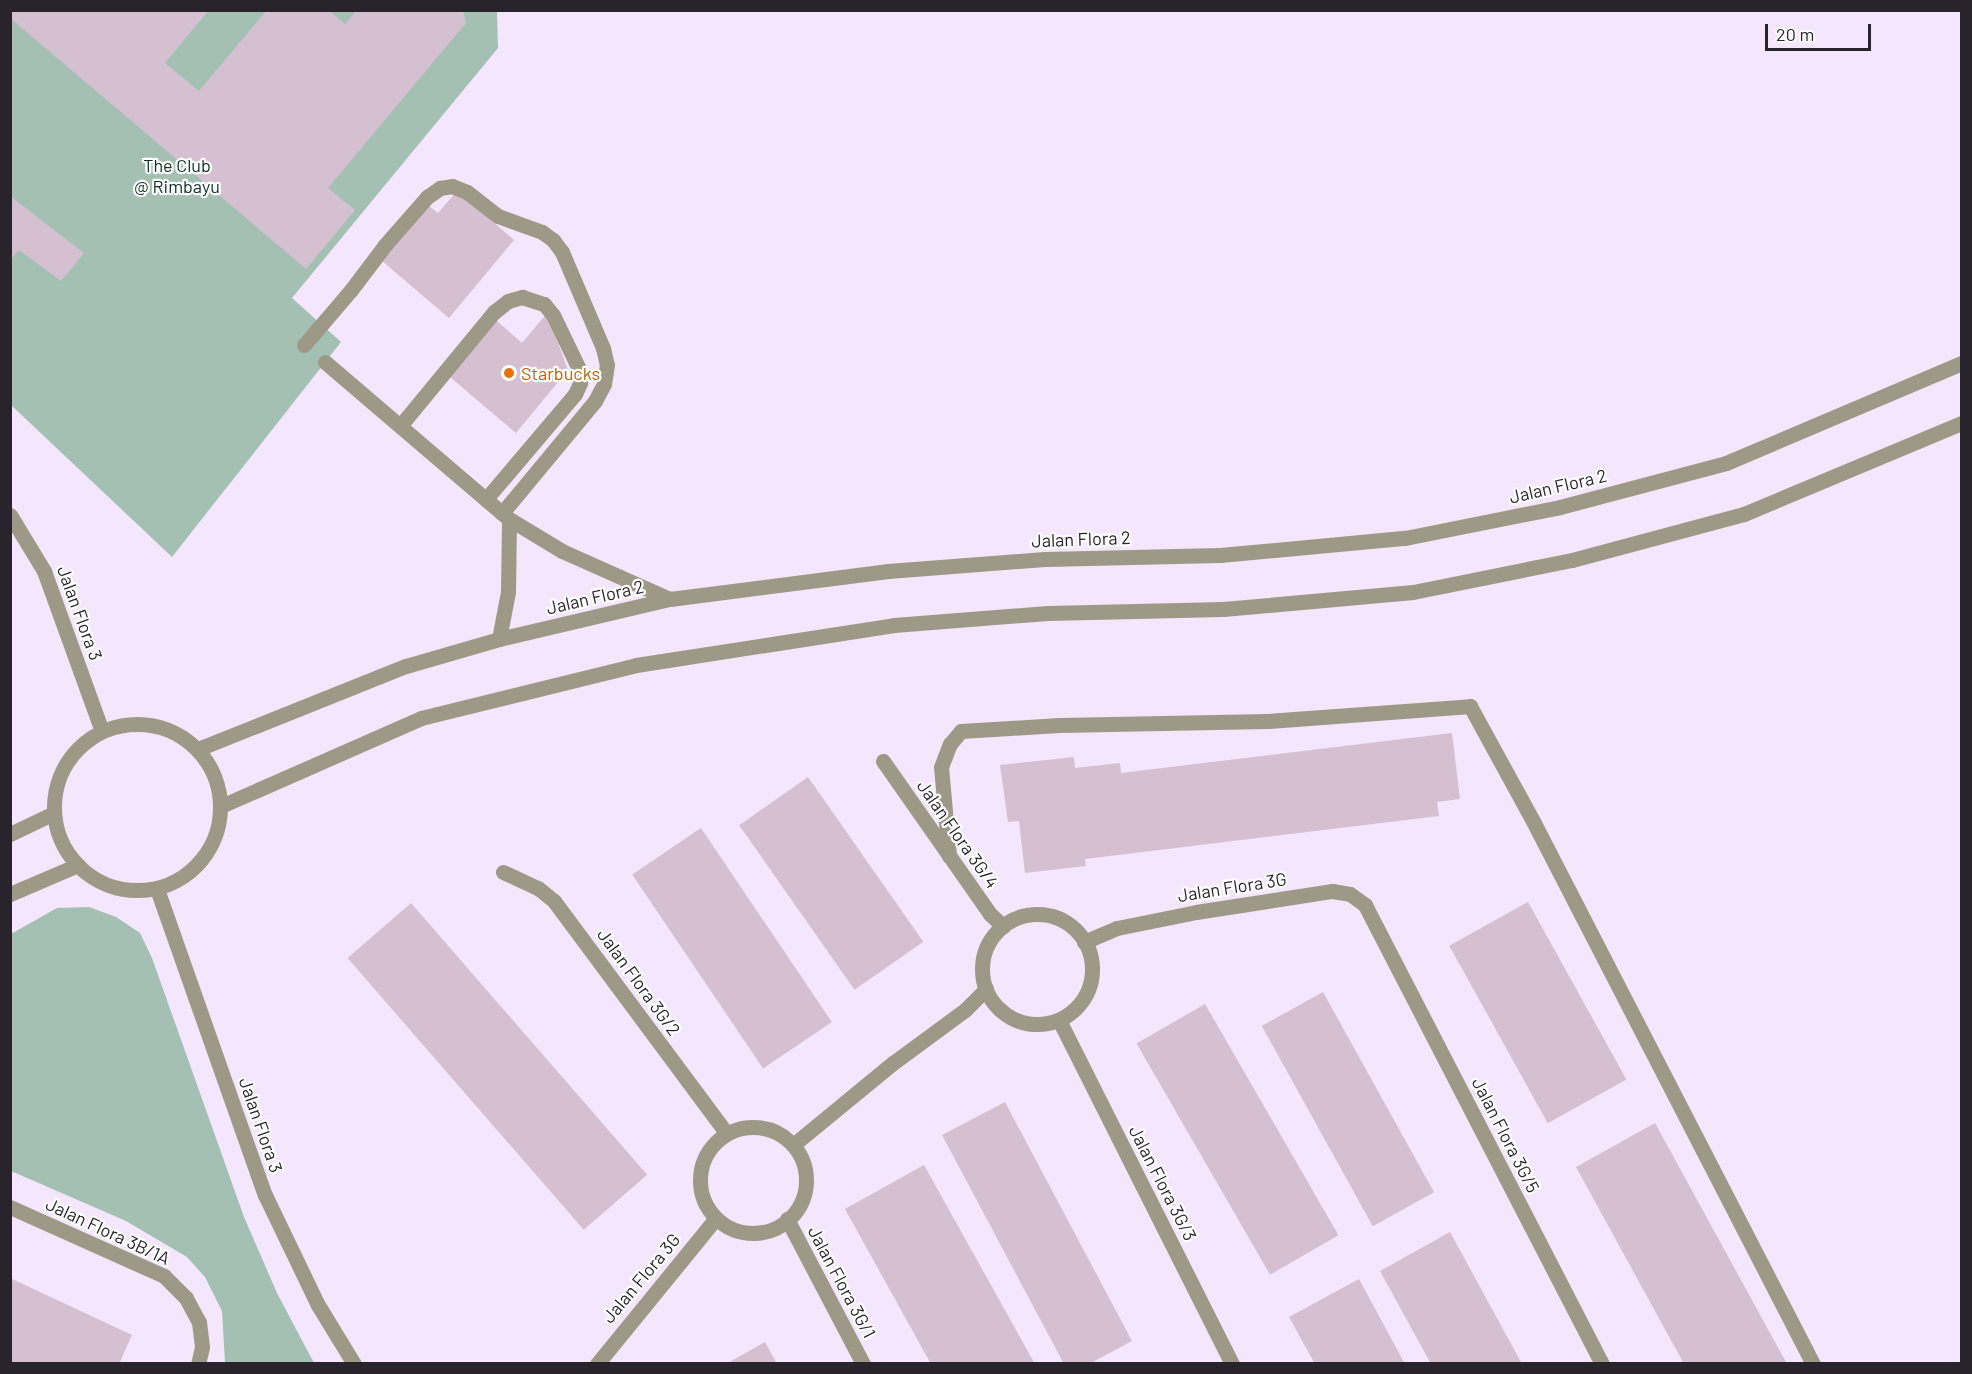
<!DOCTYPE html>
<html>
<head>
<meta charset="utf-8">
<style>
  body { margin:0 }
  #map { position:relative; width:1972px; height:1374px; overflow:hidden; background:#f4e6fc; font-family:Barlow,sans-serif }
  div>[style] { position:absolute }
  .green>* { inset:0; background:#a4c0b2 }
  .building>* { inset:0; background:#d5c0d1; transform-origin:0 0 }
  .minor>* { height:15px; margin:-7.5px; padding:0 7.5px; transform-origin:7.5px; border-radius:7.5px; background:#9e9987 }
  .minor>.ring { margin:-7.5px; padding:0; box-sizing:content-box; background:none; border:15px solid #9e9987; border-radius:50% }
  .dots>* { width:16px; height:16px; translate:-50% -50%; box-sizing:border-box; border:3px solid #fff; border-radius:50% }
  span { translate:-50% -50%; white-space:nowrap; text-align:center; line-height:1.15; -webkit-text-stroke:4.5px #fff; paint-order:stroke }
  .park-label { font-size:18px; color:#0a3122 }
  .food-label { font-size:18px; color:#c56008 }
  .left { translate:0 -50%; text-align:left }
  .street-label { font-size:18px; color:#29242c }
  .frame { position:absolute; inset:0; border:12px solid #29242c; pointer-events:none }
  .scale { position:absolute; left:1765px; top:24px; width:106px; height:27px; box-sizing:border-box; border:3px solid #29242c; border-top:0; padding-left:8px; font-size:18px; line-height:21px; white-space:nowrap; color:#29242c; -webkit-text-stroke:4px #fff; paint-order:stroke }
</style>
</head>
<body>
<div id="map">
  <div class="green">
    <div style="clip-path:polygon(10px 11px,497px 11px,498px 48px,292px 298px,341px 342px,172px 557px,11px 405px)"></div>
    <div style="clip-path:polygon(89px 907px,116px 917px,140px 933px,152px 958px,244px 1217px,277px 1293px,314px 1363px,225px 1363px,222px 1311px,205px 1277px,187px 1257px,126px 1221px,11px 1171px,11px 934px,57px 908px)"></div>
  </div>
  <div class="building">
    <div style="clip-path:polygon(10px 10px,209px 10px,165px 63px,199px 91px,267px 10px,329px 10px,345px 24px,357px 10px,463px 10px,466px 23px,328px 188px,355px 210px,306px 269px,10px 18px)"></div>
    <div style="clip-path:polygon(457px 191px,514px 240px,449px 318px,382px 261px,428px 205px,438px 213px)"></div>
    <div style="clip-path:polygon(10px 196px,84px 253px,61px 281px,19px 250px,13px 257px,10px 255px)"></div>
    <div style="clip-path:polygon(547px 313px,568px 370px,516px 433px,450px 377px,497px 321px,522px 343px)"></div>
    <div style="clip-path:polygon(1452px 733px,1460px 799px,1437px 802px,1439px 816px,1085px 859px,1086px 866px,1025px 873px,1019px 821px,1008px 822px,1000px 765px,1074px 757px,1075px 768px,1120px 763px,1121px 773px)"></div>
    <div style="left:808px;top:777px;width:201px;height:84px;rotate:55deg"></div>
    <div style="left:701px;top:828px;width:234px;height:83px;rotate:56deg"></div>
    <div style="left:1528px;top:902px;width:203px;height:90px;rotate:61deg"></div>
    <div style="left:411px;top:903px;width:360px;height:84px;rotate:49deg"></div>
    <div style="left:1323px;top:992px;width:229px;height:70px;rotate:61deg"></div>
    <div style="left:1205px;top:1004px;width:267px;height:79px;rotate:60deg"></div>
    <div style="clip-path:polygon(1005px 1102px,1132px 1341px,1089px 1364px,1064px 1364px,942px 1135px)"></div>
    <div style="clip-path:polygon(1655px 1123px,1787px 1364px,1684px 1364px,1576px 1167px)"></div>
    <div style="clip-path:polygon(924px 1165px,1035px 1364px,931px 1364px,845px 1209px)"></div>
    <div style="clip-path:polygon(1450px 1232px,1522px 1364px,1431px 1364px,1380px 1271px)"></div>
    <div style="clip-path:polygon(10px 1278px,132px 1335px,119px 1364px,10px 1364px)"></div>
    <div style="clip-path:polygon(1359px 1279px,1405px 1364px,1315px 1364px,1289px 1317px)"></div>
    <div style="clip-path:polygon(765px 1342px,777px 1364px,726px 1364px)"></div>
  </div>
  <div class="minor">
    <div style="left:304px;top:345px;width:72px;rotate:-49.5deg"></div>
    <div style="left:351px;top:290px;width:56px;rotate:-52.9deg"></div>
    <div style="left:385px;top:245px;width:64px;rotate:-48.8deg"></div>
    <div style="left:427px;top:197px;width:16px;rotate:-35deg"></div>
    <div style="left:440px;top:188px;width:12px;rotate:-9deg"></div>
    <div style="left:452px;top:186px;width:16px;rotate:22deg"></div>
    <div style="left:467px;top:192px;width:39px;rotate:38deg"></div>
    <div style="left:498px;top:216px;width:47px;rotate:20deg"></div>
    <div style="left:542px;top:232px;width:14px;rotate:36deg"></div>
    <div style="left:553px;top:240px;width:15px;rotate:53deg"></div>
    <div style="left:562px;top:252px;width:104px;rotate:66.9deg"></div>
    <div style="left:603px;top:348px;width:17px;rotate:77deg"></div>
    <div style="left:607px;top:365px;width:19px;rotate:99deg"></div>
    <div style="left:604px;top:384px;width:19px;rotate:118deg"></div>
    <div style="left:595px;top:401px;width:146px;rotate:129.7deg"></div>
    <div style="left:325px;top:362px;width:242px;rotate:40.5deg"></div>
    <div style="left:509px;top:519px;width:62px;rotate:31.1deg"></div>
    <div style="left:562px;top:551px;width:118px;rotate:24deg"></div>
    <div style="left:400px;top:426px;width:148px;rotate:-50.5deg"></div>
    <div style="left:494px;top:312px;width:18px;rotate:-38deg"></div>
    <div style="left:508px;top:301px;width:15px;rotate:-16deg"></div>
    <div style="left:522px;top:297px;width:23px;rotate:18deg"></div>
    <div style="left:544px;top:304px;width:14px;rotate:51deg"></div>
    <div style="left:553px;top:315px;width:60px;rotate:64.3deg"></div>
    <div style="left:579px;top:369px;width:14px;rotate:86deg"></div>
    <div style="left:580px;top:383px;width:12px;rotate:114deg"></div>
    <div style="left:575px;top:394px;width:138px;rotate:130.3deg"></div>
    <div style="left:10px;top:515px;width:66px;rotate:58.7deg"></div>
    <div style="left:44px;top:571px;width:170px;rotate:70.1deg"></div>
    <div style="left:499px;top:639px;width:48px;rotate:-79.2deg"></div>
    <div style="left:508px;top:592px;width:73px;rotate:-89.2deg"></div>
    <div class="ring" style="left:54px;top:724px;width:151px;height:151px"></div>
    <div style="left:198px;top:749px;width:224px;rotate:-21.8deg"></div>
    <div style="left:406px;top:666px;width:97px;rotate:-16.2deg"></div>
    <div style="left:499px;top:639px;width:176px;rotate:-13.2deg"></div>
    <div style="left:670px;top:599px;width:220px;rotate:-7.3deg"></div>
    <div style="left:888px;top:571px;width:157px;rotate:-4.4deg"></div>
    <div style="left:1045px;top:559px;width:175px;rotate:-1.3deg"></div>
    <div style="left:1220px;top:555px;width:186px;rotate:-5.3deg"></div>
    <div style="left:1405px;top:538px;width:158px;rotate:-11.3deg"></div>
    <div style="left:1560px;top:507px;width:172px;rotate:-14.8deg"></div>
    <div style="left:1726px;top:463px;width:256px;rotate:-23deg"></div>
    <div style="left:883px;top:761px;width:187px;rotate:55deg"></div>
    <div style="left:990px;top:914px;width:18px;rotate:43deg"></div>
    <div style="left:221px;top:806px;width:219px;rotate:-23.7deg"></div>
    <div style="left:421px;top:718px;width:221px;rotate:-13.8deg"></div>
    <div style="left:636px;top:665px;width:261px;rotate:-8.8deg"></div>
    <div style="left:894px;top:625px;width:154px;rotate:-4.5deg"></div>
    <div style="left:1048px;top:613px;width:175px;rotate:-1.3deg"></div>
    <div style="left:1223px;top:609px;width:191px;rotate:-5.1deg"></div>
    <div style="left:1413px;top:592px;width:162px;rotate:-11.4deg"></div>
    <div style="left:1572px;top:560px;width:178px;rotate:-15deg"></div>
    <div style="left:1744px;top:514px;width:236px;rotate:-22.7deg"></div>
    <div style="left:10px;top:834px;width:47px;rotate:-25.5deg"></div>
    <div style="left:949px;top:856px;width:89px;rotate:-95.1deg"></div>
    <div style="left:941px;top:767px;width:25px;rotate:-69deg"></div>
    <div style="left:950px;top:744px;width:17px;rotate:-50deg"></div>
    <div style="left:961px;top:731px;width:98px;rotate:-3.5deg"></div>
    <div style="left:1059px;top:725px;width:209px;rotate:-1.1deg"></div>
    <div style="left:1268px;top:721px;width:203px;rotate:-4.2deg"></div>
    <div style="left:1470px;top:706px;width:133px;rotate:61.3deg"></div>
    <div style="left:1534px;top:823px;width:609px;rotate:62.72deg"></div>
    <div style="left:503px;top:872px;width:38px;rotate:25deg"></div>
    <div style="left:538px;top:888px;width:21px;rotate:39deg"></div>
    <div style="left:554px;top:901px;width:289px;rotate:53.4deg"></div>
    <div style="left:157px;top:889px;width:324px;rotate:70.6deg"></div>
    <div style="left:265px;top:1195px;width:122px;rotate:64.3deg"></div>
    <div style="left:318px;top:1305px;width:69px;rotate:58.6deg"></div>
    <div style="left:10px;top:894px;width:74px;rotate:-23.1deg"></div>
    <div class="ring" style="left:982px;top:914px;width:95px;height:95px"></div>
    <div style="left:1084px;top:942px;width:36px;rotate:-23deg"></div>
    <div style="left:1117px;top:928px;width:81px;rotate:-11.4deg"></div>
    <div style="left:1196px;top:912px;width:138px;rotate:-8.8deg"></div>
    <div style="left:1332px;top:891px;width:18px;rotate:9deg"></div>
    <div style="left:1350px;top:894px;width:19px;rotate:36deg"></div>
    <div style="left:1365px;top:905px;width:517px;rotate:62.69deg"></div>
    <div style="left:1059px;top:1020px;width:385px;rotate:63.3deg"></div>
    <div class="ring" style="left:700px;top:1127px;width:91px;height:91px"></div>
    <div style="left:793px;top:1145px;width:129px;rotate:-39.4deg"></div>
    <div style="left:893px;top:1063px;width:89px;rotate:-36.4deg"></div>
    <div style="left:965px;top:1010px;width:30px;rotate:-45deg"></div>
    <div style="left:10px;top:1207px;width:169px;rotate:24.1deg"></div>
    <div style="left:164px;top:1276px;width:31px;rotate:45deg"></div>
    <div style="left:186px;top:1298px;width:27px;rotate:62deg"></div>
    <div style="left:199px;top:1322px;width:25px;rotate:83deg"></div>
    <div style="left:202px;top:1347px;width:17px;rotate:103deg"></div>
    <div style="left:787px;top:1219px;width:164px;rotate:62.3deg"></div>
    <div style="left:597px;top:1364px;width:188px;rotate:-50.8deg"></div>
  </div>
  <div class="dots">
    <div style="left:509px;top:373px;background:#e8710a"></div>
  </div>
  <div class="park-label">
    <span style="left:177px;top:176px">The Club<br>@ Rimbayu</span>
  </div>
  <div class="food-label">
    <span class="left" style="left:521px;top:373px">Starbucks</span>
  </div>
  <div class="street-label">
    <span style="left:1558px;top:486px;rotate:-13deg">Jalan Flora 2</span>
    <span style="left:1081px;top:539px;rotate:-2deg">Jalan Flora 2</span>
    <span style="left:595px;top:597px;rotate:-13deg">Jalan Flora 2</span>
    <span style="left:80px;top:613px;rotate:70deg">Jalan Flora 3</span>
    <span style="left:958px;top:834px;rotate:55deg">Jalan Flora 3G/4</span>
    <span style="left:1232px;top:887px;rotate:-9deg">Jalan Flora 3G</span>
    <span style="left:639px;top:982px;rotate:54deg">Jalan Flora 3G/2</span>
    <span style="left:261px;top:1125px;rotate:71deg">Jalan Flora 3</span>
    <span style="left:1506px;top:1135px;rotate:63deg">Jalan Flora 3G/5</span>
    <span style="left:1163px;top:1183px;rotate:63deg">Jalan Flora 3G/3</span>
    <span style="left:108px;top:1231px;rotate:25deg">Jalan Flora 3B/1A</span>
    <span style="left:641px;top:1278px;rotate:-50deg">Jalan Flora 3G</span>
    <span style="left:842px;top:1282px;rotate:62deg">Jalan Flora 3G/1</span>
  </div>
  <div class="frame"></div>
  <div class="scale">20 m</div>
</div>
</body>
</html>
